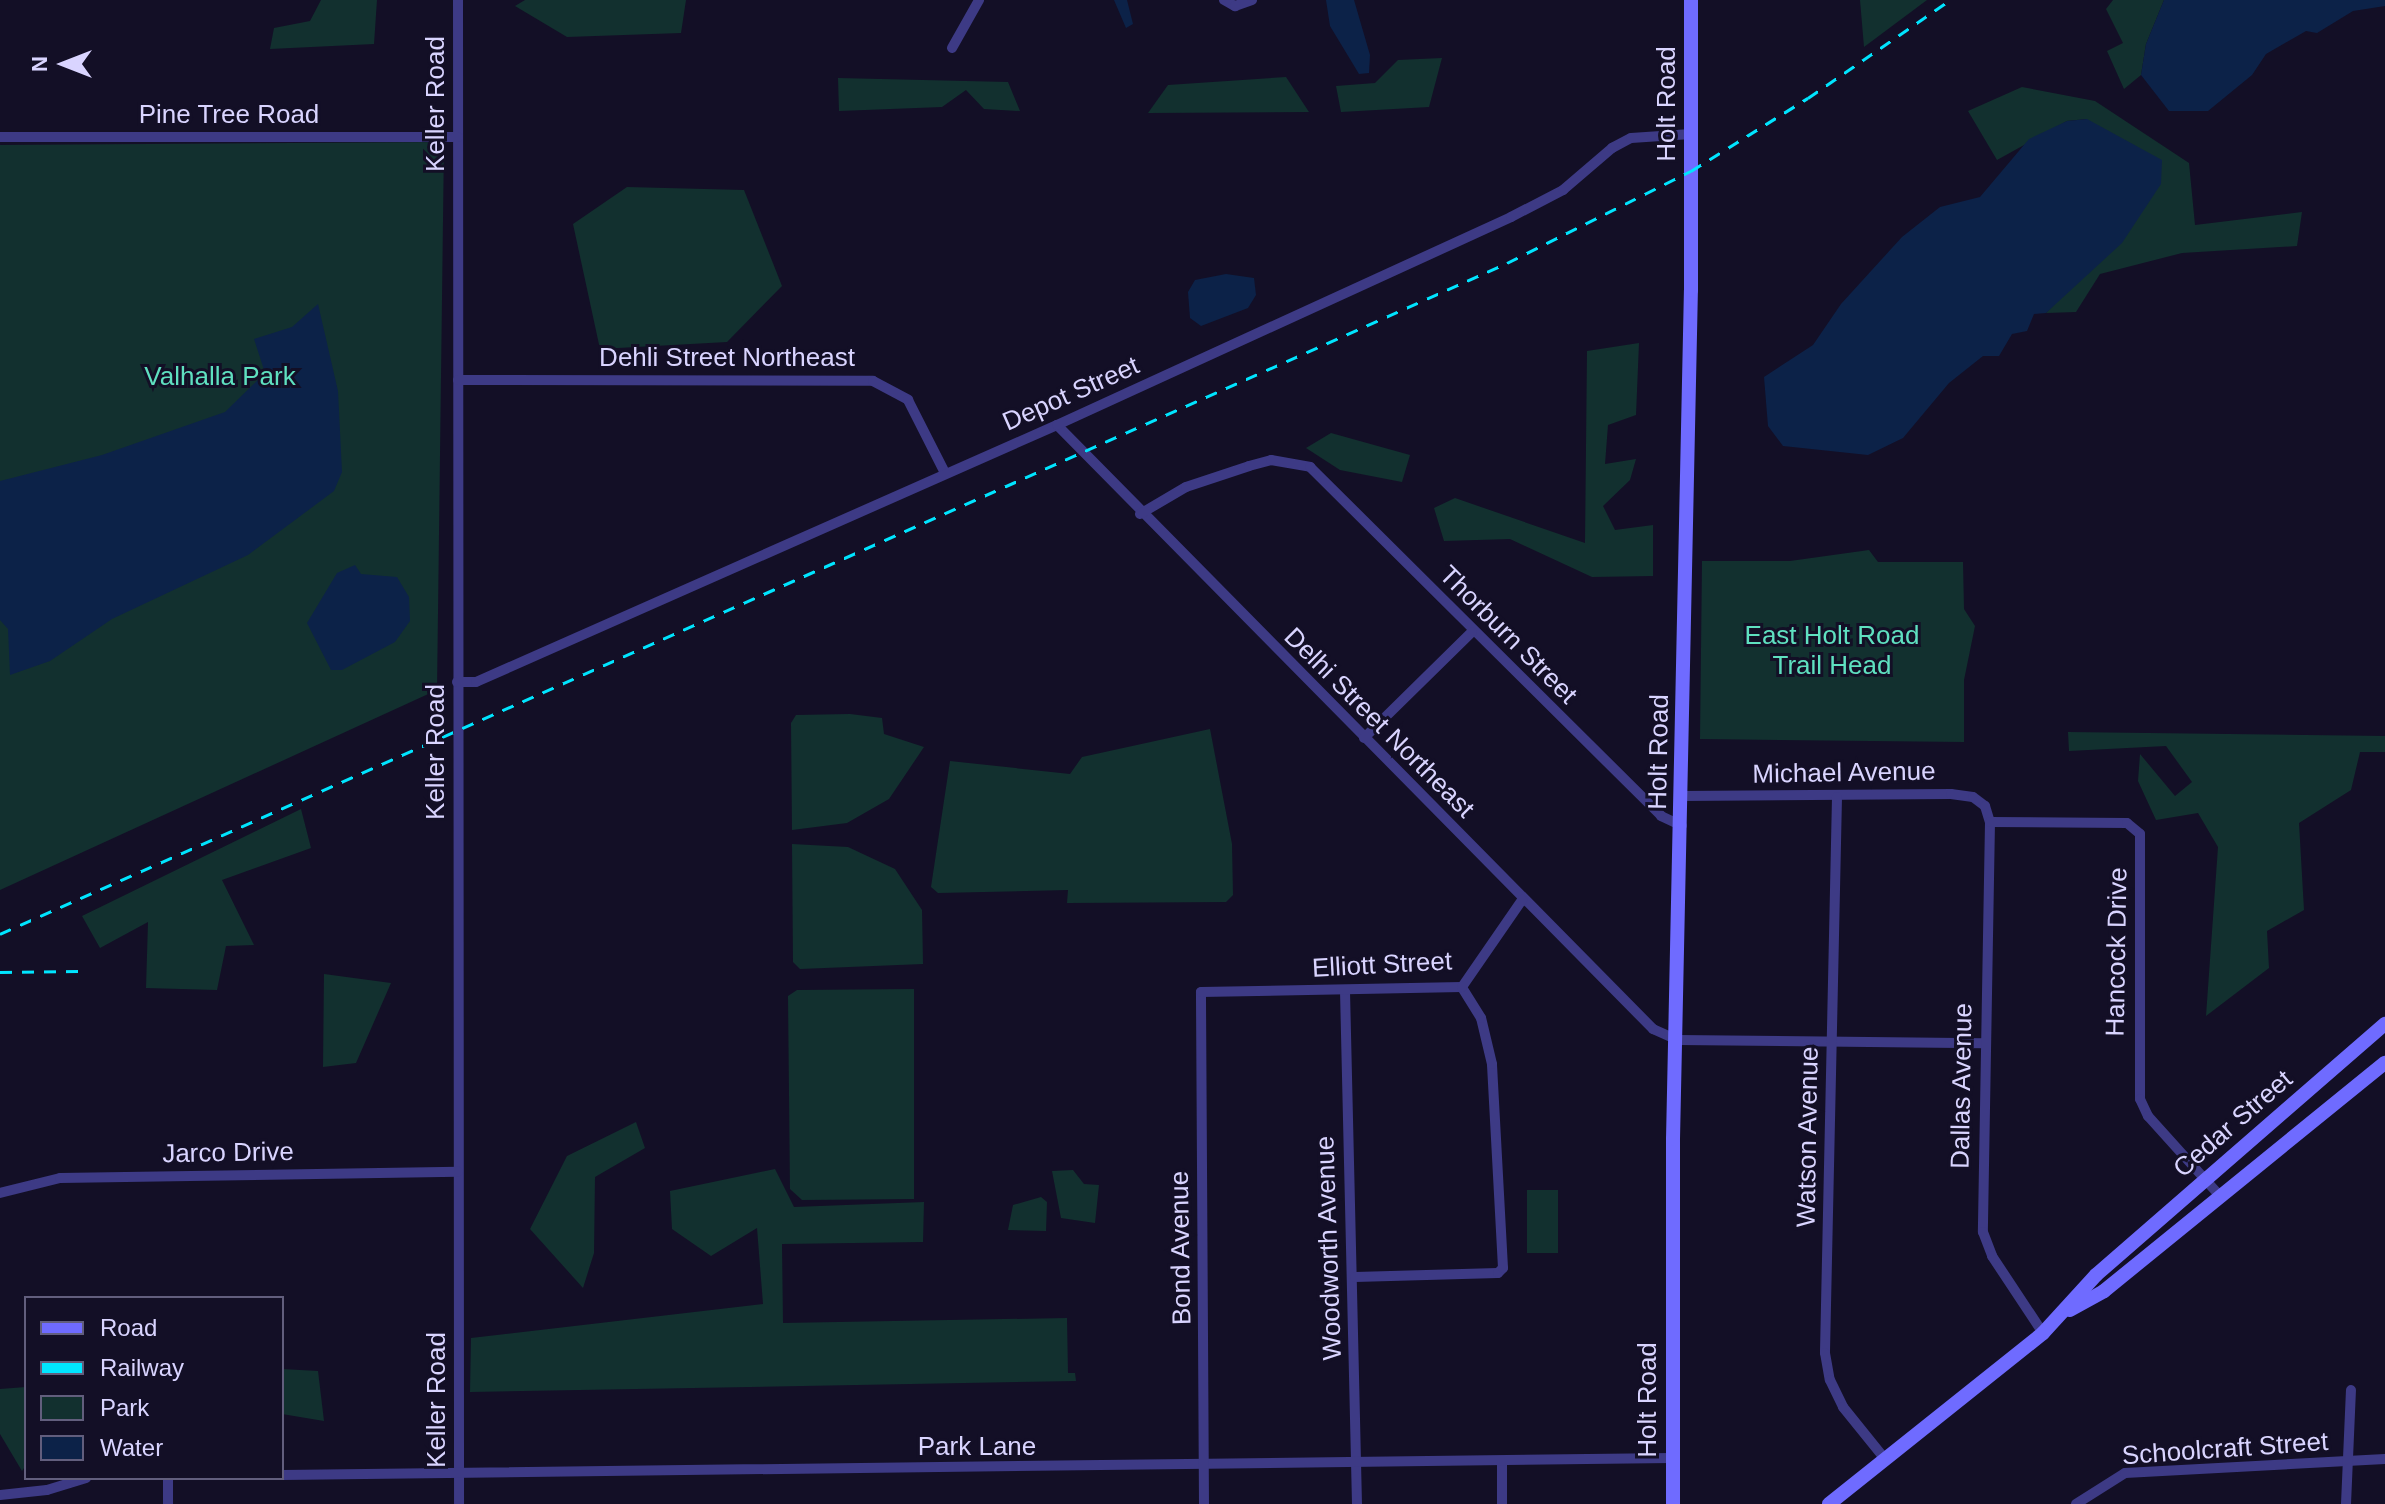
<!DOCTYPE html>
<html>
<head>
<meta charset="utf-8">
<style>
  body { margin:0 }
  #map { position:relative; width:2385px; height:1504px; overflow:hidden; background:#130f26; font-family:Arial,sans-serif }
  div>[style] { position:absolute }
  .green>* { inset:0; background:#12302f; transform-origin:0 0 }
  .water>* { inset:0; background:#0c2248 }
  .street>* { height:10px; margin:-5px; padding:0 5px; transform-origin:5px; border-radius:5px; background:#3d3a85 }
  .secondary>* { height:14px; margin:-7px; padding:0 7px; transform-origin:7px; border-radius:7px; background:#6f6bff }
  .rail>* { height:3px; margin-top:-1.5px; transform-origin:0; background:repeating-linear-gradient(90deg,#00e5ff 0 12px,transparent 0 22px) }
  span { translate:-50% -50%; white-space:nowrap; text-align:center; line-height:1.15; -webkit-text-stroke:6px #130f26; paint-order:stroke }
  .street-label { font-size:26px; color:#d9d4ff }
  .park-label { font-size:26px; color:#5fe0c0 }
  .legend { position:absolute; left:24px; top:1296px; width:260px; height:184px; box-sizing:border-box; background:#130f26; border:2px solid #625e7d; margin:0; padding:10px 14px; list-style:none; font-size:24px; color:#d9d4ff }
  .legend li { display:flex; align-items:center; gap:16px; height:40px }
  .legend b { width:40px; border:2px solid #625e7d }
  .north { position:absolute; left:24px; top:24px; width:80px; height:80px; -webkit-text-stroke:6px #130f26; paint-order:stroke; rotate:270deg; font-size:22px; font-weight:700; line-height:32px; text-align:center; color:#d9d4ff }
  .north::after { content:''; display:block; margin:auto; width:28px; height:36px; background:#d9d4ff; clip-path:polygon(50% 0,100% 100%,50% 72%,0 100%) }
</style>
</head>
<body>
<div id="map">
  <div class="green">
    <div style="clip-path:polygon(321px 0,377px 0,374px 44px,270px 49px,274px 28px,310px 21px)"></div>
    <div style="clip-path:polygon(525px 0,686px 0,681px 33px,567px 37px,515px 6px)"></div>
    <div style="clip-path:polygon(1860px 0,1927px 0,1864px 47px)"></div>
    <div style="clip-path:polygon(2113px 0,2164px 0,2146px 44px,2141px 75px,2124px 89px,2107px 51px,2123px 43px,2106px 9px)"></div>
    <div style="clip-path:polygon(1442px 58px,1429px 107px,1341px 112px,1336px 86px,1375px 83px,1398px 60px)"></div>
    <div style="clip-path:polygon(1286px 77px,1309px 112px,1148px 113px,1168px 85px)"></div>
    <div style="clip-path:polygon(838px 78px,1008px 82px,1020px 111px,984px 109px,966px 90px,942px 107px,839px 111px)"></div>
    <div style="clip-path:polygon(2022px 87px,2095px 101px,2189px 163px,2195px 225px,2302px 212px,2297px 246px,2182px 253px,2100px 274px,2076px 312px,2046px 313px,2078px 278px,2087px 119px,2067px 121px,1997px 160px,1968px 111px)"></div>
    <div style="clip-path:polygon(444px 142px,437px 690px,0 890px,0 145px)"></div>
    <div style="clip-path:polygon(627px 187px,744px 190px,782px 286px,727px 342px,600px 349px,573px 224px)"></div>
    <div style="clip-path:polygon(1639px 343px,1636px 415px,1608px 425px,1605px 464px,1636px 459px,1630px 480px,1603px 506px,1615px 530px,1653px 525px,1653px 576px,1592px 577px,1510px 539px,1444px 541px,1434px 508px,1455px 498px,1585px 543px,1587px 351px)"></div>
    <div style="clip-path:polygon(1331px 433px,1410px 455px,1402px 482px,1340px 470px,1306px 448px)"></div>
    <div style="clip-path:polygon(1869px 550px,1878px 562px,1963px 562px,1964px 609px,1975px 626px,1964px 680px,1964px 742px,1700px 739px,1702px 561px,1790px 561px)"></div>
    <div style="clip-path:polygon(850px 714px,882px 718px,884px 734px,924px 747px,889px 799px,847px 823px,792px 830px,791px 723px,796px 715px)"></div>
    <div style="clip-path:polygon(1210px 729px,1232px 844px,1233px 895px,1226px 902px,1067px 903px,1068px 890px,938px 893px,931px 887px,950px 761px,1070px 774px,1082px 757px)"></div>
    <div style="clip-path:polygon(2068px 732px,2385px 736px,2385px 752px,2360px 752px,2351px 790px,2299px 823px,2304px 910px,2267px 931px,2269px 968px,2206px 1016px,2218px 847px,2198px 813px,2156px 820px,2138px 781px,2140px 754px,2175px 796px,2192px 782px,2166px 746px,2069px 751px)"></div>
    <div style="clip-path:polygon(301px 809px,311px 848px,222px 880px,254px 945px,226px 946px,217px 990px,146px 988px,148px 922px,100px 948px,82px 916px)"></div>
    <div style="clip-path:polygon(792px 844px,848px 847px,895px 869px,922px 910px,923px 964px,800px 969px,793px 962px)"></div>
    <div style="clip-path:polygon(324px 974px,391px 983px,356px 1063px,323px 1067px)"></div>
    <div style="clip-path:polygon(914px 989px,914px 1199px,802px 1200px,790px 1189px,788px 996px,797px 990px)"></div>
    <div style="clip-path:polygon(636px 1122px,645px 1148px,595px 1177px,594px 1253px,583px 1288px,530px 1229px,567px 1156px)"></div>
    <div style="clip-path:polygon(775px 1169px,794px 1207px,924px 1202px,923px 1242px,782px 1244px,783px 1323px,1067px 1318px,1068px 1373px,1075px 1373px,1076px 1381px,470px 1392px,471px 1338px,763px 1304px,757px 1228px,711px 1256px,672px 1229px,670px 1191px)"></div>
    <div style="clip-path:polygon(1073px 1170px,1084px 1184px,1099px 1185px,1095px 1223px,1061px 1218px,1052px 1171px)"></div>
    <div style="left:1527px;top:1190px;width:31px;height:63px"></div>
    <div style="clip-path:polygon(1041px 1197px,1047px 1202px,1046px 1231px,1008px 1230px,1013px 1205px)"></div>
    <div style="clip-path:polygon(282px 1369px,318px 1371px,324px 1421px,282px 1414px)"></div>
    <div style="clip-path:polygon(26px 1387px,26px 1465px,22px 1471px,0 1434px,0 1389px)"></div>
  </div>
  <div class="water">
    <div style="clip-path:polygon(1114px 0,1127px 0,1133px 24px,1126px 28px)"></div>
    <div style="clip-path:polygon(1326px 0,1354px 0,1370px 55px,1369px 73px,1359px 74px,1330px 26px)"></div>
    <div style="clip-path:polygon(2164px 0,2385px 0,2385px 6px,2353px 11px,2317px 33px,2306px 31px,2266px 54px,2252px 75px,2208px 111px,2169px 111px,2141px 75px,2146px 44px)"></div>
    <div style="clip-path:polygon(2087px 119px,2162px 160px,2161px 184px,2122px 243px,2046px 313px,2034px 314px,2027px 331px,2012px 334px,1999px 356px,1983px 356px,1949px 383px,1903px 438px,1868px 455px,1783px 446px,1768px 426px,1764px 377px,1813px 345px,1841px 304px,1902px 237px,1940px 207px,1980px 197px,2029px 139px,2067px 121px)"></div>
    <div style="clip-path:polygon(1226px 274px,1254px 278px,1256px 295px,1248px 308px,1201px 326px,1190px 318px,1188px 292px,1195px 280px)"></div>
    <div style="clip-path:polygon(318px 304px,338px 391px,342px 472px,334px 491px,248px 555px,112px 619px,50px 661px,10px 675px,8px 629px,0 620px,0 481px,102px 455px,225px 412px,265px 373px,254px 339px,292px 327px)"></div>
    <div style="clip-path:polygon(355px 565px,361px 574px,397px 577px,409px 597px,410px 621px,395px 642px,342px 670px,331px 670px,307px 623px,337px 573px)"></div>
  </div>
  <div class="street">
    <div style="left:458px;top:0;width:1504px;rotate:89.96deg"></div>
    <div style="left:1224px;top:0;width:13px;rotate:29deg"></div>
    <div style="left:1235px;top:6px;width:18px;rotate:-19deg"></div>
    <div style="left:952px;top:48px;width:55px;rotate:-60.6deg"></div>
    <div style="left:0;top:137px;width:458px"></div>
    <div style="left:458px;top:380px;width:415px;rotate:0.1deg"></div>
    <div style="left:873px;top:381px;width:40px;rotate:28deg"></div>
    <div style="left:908px;top:400px;width:82px;rotate:63.1deg"></div>
    <div style="left:1057px;top:425px;width:849px;rotate:45.38deg"></div>
    <div style="left:1653px;top:1029px;width:27px;rotate:24deg"></div>
    <div style="left:1678px;top:1040px;width:305px;rotate:0.6deg"></div>
    <div style="left:1140px;top:514px;width:53px;rotate:-30.4deg"></div>
    <div style="left:1186px;top:487px;width:66px;rotate:-18.4deg"></div>
    <div style="left:1249px;top:466px;width:23px;rotate:-15deg"></div>
    <div style="left:1271px;top:460px;width:40px;rotate:10deg"></div>
    <div style="left:1310px;top:467px;width:495px;rotate:44.8deg"></div>
    <div style="left:1661px;top:816px;width:23px;rotate:25deg"></div>
    <div style="left:457px;top:682px;width:19px"></div>
    <div style="left:476px;top:682px;width:635px;rotate:-23.86deg"></div>
    <div style="left:1057px;top:425px;width:499px;rotate:-24.6deg"></div>
    <div style="left:1511px;top:217px;width:59px;rotate:-27.4deg"></div>
    <div style="left:1563px;top:190px;width:65px;rotate:-40.6deg"></div>
    <div style="left:1612px;top:148px;width:21px;rotate:-28deg"></div>
    <div style="left:1631px;top:138px;width:60px;rotate:-3.8deg"></div>
    <div style="left:1364px;top:738px;width:151px;rotate:-44.5deg"></div>
    <div style="left:1682px;top:796px;width:269px;rotate:-0.4deg"></div>
    <div style="left:1951px;top:794px;width:22px;rotate:8deg"></div>
    <div style="left:1973px;top:797px;width:15px;rotate:37deg"></div>
    <div style="left:1985px;top:806px;width:17px;rotate:73deg"></div>
    <div style="left:1990px;top:822px;width:410px;rotate:91deg"></div>
    <div style="left:1983px;top:1232px;width:26px;rotate:69deg"></div>
    <div style="left:1992px;top:1256px;width:92px;rotate:56.5deg"></div>
    <div style="left:1837px;top:797px;width:556px;rotate:91.24deg"></div>
    <div style="left:1825px;top:1353px;width:27px;rotate:80deg"></div>
    <div style="left:1830px;top:1380px;width:30px;rotate:64deg"></div>
    <div style="left:1843px;top:1407px;width:67px;rotate:51.1deg"></div>
    <div style="left:1990px;top:822px;width:137px;rotate:0.4deg"></div>
    <div style="left:2127px;top:823px;width:17px;rotate:40deg"></div>
    <div style="left:2140px;top:834px;width:265px;rotate:90deg"></div>
    <div style="left:2140px;top:1099px;width:19px;rotate:65deg"></div>
    <div style="left:2148px;top:1116px;width:108px;rotate:48deg"></div>
    <div style="left:1345px;top:991px;width:513px;rotate:88.66deg"></div>
    <div style="left:0;top:1193px;width:62px;rotate:-14deg"></div>
    <div style="left:60px;top:1178px;width:398px;rotate:-0.9deg"></div>
    <div style="left:1355px;top:1277px;width:143px;rotate:-1.6deg"></div>
    <div style="left:1498px;top:1273px;width:7px;rotate:-45deg"></div>
    <div style="left:1503px;top:1268px;width:204px;rotate:-93.1deg"></div>
    <div style="left:1492px;top:1064px;width:47px;rotate:-103.4deg"></div>
    <div style="left:1481px;top:1018px;width:36px;rotate:-122deg"></div>
    <div style="left:1502px;top:1463px;width:41px;rotate:90deg"></div>
    <div style="left:282px;top:1475px;width:1390px;rotate:-0.7deg"></div>
    <div style="left:168px;top:1478px;width:26px;rotate:90deg"></div>
    <div style="left:0;top:1495px;width:47px;rotate:-6.1deg"></div>
    <div style="left:47px;top:1490px;width:41px;rotate:-17.1deg"></div>
    <div style="left:1204px;top:1504px;width:512px;rotate:-90.34deg"></div>
    <div style="left:1201px;top:992px;width:261px;rotate:-1.1deg"></div>
    <div style="left:1462px;top:987px;width:106px;rotate:-55.4deg"></div>
    <div style="left:2076px;top:1504px;width:58px;rotate:-32.3deg"></div>
    <div style="left:2125px;top:1473px;width:260px;rotate:-3.1deg"></div>
    <div style="left:2346px;top:1504px;width:114px;rotate:-87.5deg"></div>
  </div>
  <div class="secondary">
    <div style="left:2070px;top:1310px;width:39px;rotate:-29deg"></div>
    <div style="left:2104px;top:1291px;width:362px;rotate:-39.1deg"></div>
    <div style="left:1673px;top:1504px;width:365px;rotate:-90deg"></div>
    <div style="left:1673px;top:1139px;width:849px;rotate:-88.79deg"></div>
    <div style="left:1691px;top:290px;width:290px;rotate:-90deg"></div>
    <div style="left:1829px;top:1504px;width:274px;rotate:-38.6deg"></div>
    <div style="left:2043px;top:1333px;width:79px;rotate:-47.6deg"></div>
    <div style="left:2096px;top:1275px;width:383px;rotate:-41deg"></div>
  </div>
  <div class="rail">
    <div style="left:0;top:934px;width:1650px;rotate:-24deg"></div>
    <div style="left:1507px;top:263px;width:206px;rotate:-26.6deg"></div>
    <div style="left:1691px;top:171px;width:138px;rotate:-32deg"></div>
    <div style="left:1808px;top:98px;width:173px;rotate:-34.6deg"></div>
    <div style="left:0;top:972px;width:79px;rotate:-0.7deg"></div>
  </div>
  <div class="street-label">
    <span style="left:436px;top:104px;rotate:-90deg">Keller Road</span>
    <span style="left:1667px;top:104px;rotate:-90deg">Holt Road</span>
    <span style="left:229px;top:115px">Pine Tree Road</span>
    <span style="left:727px;top:358px">Dehli Street Northeast</span>
    <span style="left:1071px;top:394px;rotate:-24deg">Depot Street</span>
    <span style="left:1508px;top:635px;rotate:45deg">Thorburn Street</span>
    <span style="left:1379px;top:723px;rotate:45deg">Delhi Street Northeast</span>
    <span style="left:436px;top:752px;rotate:-90deg">Keller Road</span>
    <span style="left:1659px;top:752px;rotate:-89deg">Holt Road</span>
    <span style="left:1844px;top:773px;rotate:-1deg">Michael Avenue</span>
    <span style="left:2117px;top:952px;rotate:-89deg">Hancock Drive</span>
    <span style="left:1382px;top:965px;rotate:-3deg">Elliott Street</span>
    <span style="left:1962px;top:1086px;rotate:-89deg">Dallas Avenue</span>
    <span style="left:2233px;top:1124px;rotate:-41deg">Cedar Street</span>
    <span style="left:1808px;top:1137px;rotate:-89deg">Watson Avenue</span>
    <span style="left:228px;top:1153px;rotate:-1deg">Jarco Drive</span>
    <span style="left:1181px;top:1248px;rotate:-91deg">Bond Avenue</span>
    <span style="left:1329px;top:1248px;rotate:-92deg">Woodworth Avenue</span>
    <span style="left:437px;top:1400px;rotate:-90deg">Keller Road</span>
    <span style="left:1648px;top:1400px;rotate:-90deg">Holt Road</span>
    <span style="left:977px;top:1447px">Park Lane</span>
    <span style="left:2225px;top:1449px;rotate:-4deg">Schoolcraft Street</span>
  </div>
  <div class="park-label">
    <span style="left:220px;top:377px">Valhalla Park</span>
    <span style="left:1832px;top:651px">East Holt Road<br>Trail Head</span>
  </div>
  <ul class="legend">
  <li><b style="height:10px;background:#6f6bff"></b>Road</li>
  <li><b style="height:10px;background:#00e5ff"></b>Railway</li>
  <li><b style="height:22px;background:#12302f"></b>Park</li>
  <li><b style="height:22px;background:#0c2248"></b>Water</li>
  </ul>
  <div class="north">N</div>
</div>
</body>
</html>
